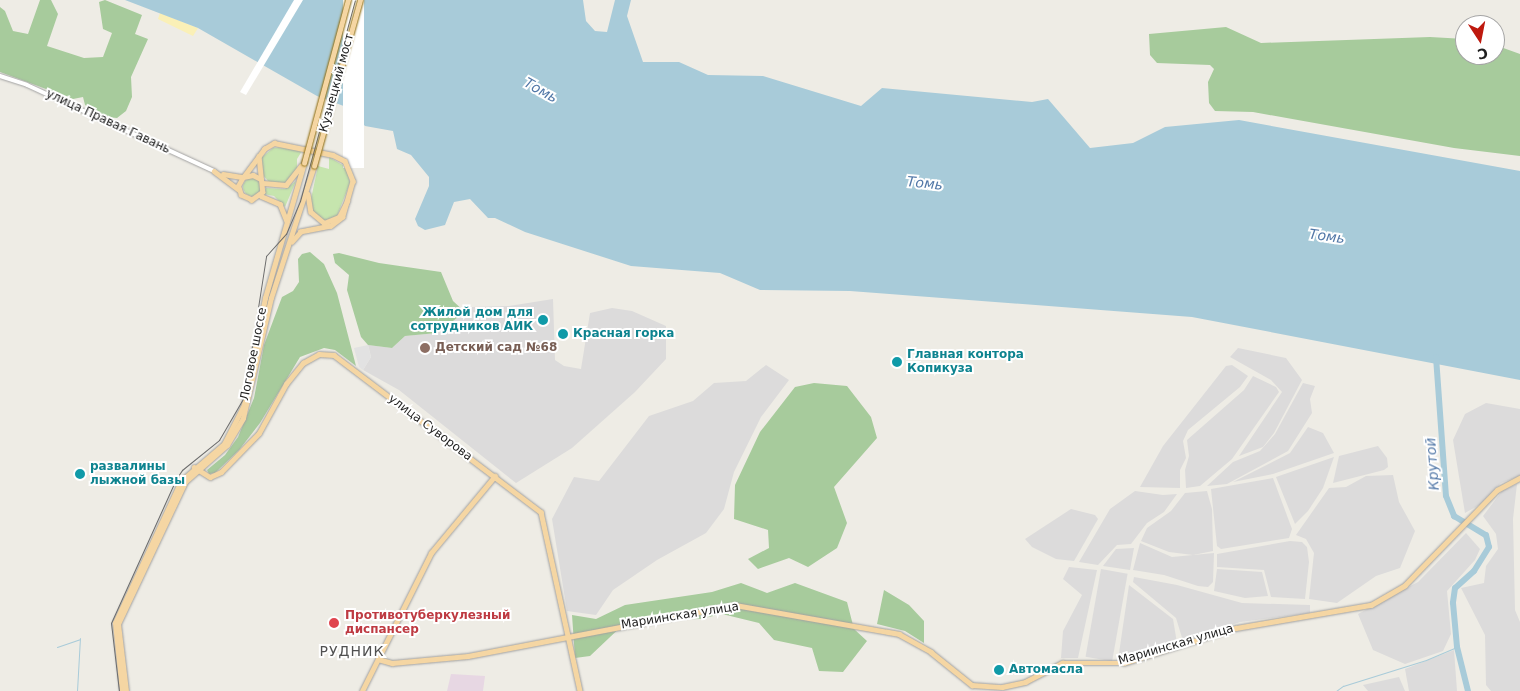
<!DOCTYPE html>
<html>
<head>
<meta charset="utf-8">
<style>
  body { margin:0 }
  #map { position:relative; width:1520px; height:691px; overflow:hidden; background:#eeece5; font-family:"DejaVu Sans",sans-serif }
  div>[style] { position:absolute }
  .residential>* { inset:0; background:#dcdbdb; transform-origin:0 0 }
  .industrial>* { inset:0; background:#e7d7e3 }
  .grass>* { inset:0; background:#c6e5ae }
  .round { border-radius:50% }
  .forest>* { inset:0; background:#a7cb9c }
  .sand>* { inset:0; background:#faf0b7 }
  .parking>* { inset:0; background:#e2e2e2 }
  .water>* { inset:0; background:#a8cbd9 }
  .pier>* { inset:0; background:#fff; transform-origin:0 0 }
  .stream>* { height:1px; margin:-0.5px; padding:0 0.5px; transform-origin:0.5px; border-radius:0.5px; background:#a8cbd9 }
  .river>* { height:6px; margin:-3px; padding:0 3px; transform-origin:3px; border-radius:3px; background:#a8cbd9 }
  .roads { filter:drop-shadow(0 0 1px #a2a2a2) drop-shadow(0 0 1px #a2a2a2) }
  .minor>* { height:4px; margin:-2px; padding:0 2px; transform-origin:2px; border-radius:2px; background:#fff }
  .major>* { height:4.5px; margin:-2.25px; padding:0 2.25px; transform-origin:2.25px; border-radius:2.25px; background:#f5d6a3 }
  .tram>* { height:1px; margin:-0.5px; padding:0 0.5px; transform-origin:0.5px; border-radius:0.5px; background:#6c6c6c }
  .bridges { filter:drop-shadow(0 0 1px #8d6a0b) drop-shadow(0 0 1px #8d6a0b) }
  .major-bridge>* { height:4.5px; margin:-2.25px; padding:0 2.25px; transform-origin:2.25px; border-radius:2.25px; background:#f5d6a3 }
  .dots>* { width:14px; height:14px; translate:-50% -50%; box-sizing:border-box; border:2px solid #fff; border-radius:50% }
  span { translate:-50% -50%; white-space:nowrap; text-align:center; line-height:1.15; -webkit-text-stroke:4px #fff; paint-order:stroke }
  .street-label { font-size:12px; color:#1e1e1e }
  .culture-label { font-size:12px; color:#0d838f; font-weight:700 }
  .right { translate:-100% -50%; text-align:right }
  .left { translate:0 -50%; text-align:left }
  .education-label { font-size:12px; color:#785e54; font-weight:700 }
  .health-label { font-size:12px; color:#be3a42; font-weight:700 }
  .water-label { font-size:14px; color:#5177a7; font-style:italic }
  .neighbourhood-label { font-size:14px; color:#515151; letter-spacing:1px }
  .north { position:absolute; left:1455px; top:15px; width:50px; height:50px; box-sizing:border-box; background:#fff; border:1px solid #a5a5a5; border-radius:50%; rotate:169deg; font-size:14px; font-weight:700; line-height:20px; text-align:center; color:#1e1e1e }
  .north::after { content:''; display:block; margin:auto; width:18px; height:22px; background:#be190e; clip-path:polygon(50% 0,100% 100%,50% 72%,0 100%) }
</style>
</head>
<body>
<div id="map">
  <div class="residential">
    <div style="clip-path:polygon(553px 299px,555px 360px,564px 366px,581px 369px,590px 313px,612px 308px,632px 311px,666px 326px,666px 359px,635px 392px,572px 448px,516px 483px,399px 390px,363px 370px,371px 357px,368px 345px,392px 348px,405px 336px,437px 333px,472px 307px,509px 306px)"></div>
    <div style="clip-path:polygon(1238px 348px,1286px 358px,1302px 380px,1274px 433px,1263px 447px,1239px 456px,1282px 392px,1271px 380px,1230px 357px)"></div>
    <div style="clip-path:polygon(766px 365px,789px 380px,761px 417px,734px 472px,724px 509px,706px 533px,657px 560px,613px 590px,596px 615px,567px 611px,552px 519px,574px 477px,599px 481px,649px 416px,693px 401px,714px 383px,746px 381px)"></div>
    <div style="clip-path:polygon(1232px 365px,1248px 376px,1240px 387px,1188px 430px,1183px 441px,1186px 458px,1180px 470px,1180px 488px,1140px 487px,1163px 446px,1226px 366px)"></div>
    <div style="clip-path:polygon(1253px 376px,1276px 387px,1279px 392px,1232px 459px,1200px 486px,1186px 488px,1185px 470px,1189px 456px,1187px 440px,1244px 390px)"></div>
    <div style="clip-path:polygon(1303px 383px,1315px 386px,1310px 399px,1312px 413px,1288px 451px,1227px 484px,1207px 486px,1233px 462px,1260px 451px,1275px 434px)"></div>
    <div style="clip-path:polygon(1486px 403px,1520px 409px,1520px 476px,1501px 483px,1481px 504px,1465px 513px,1453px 440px,1465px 414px)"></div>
    <div style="clip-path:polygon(1308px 427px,1323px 433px,1334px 453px,1273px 474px,1233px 482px,1290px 453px)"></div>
    <div style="clip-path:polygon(1378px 446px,1387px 458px,1388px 467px,1384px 470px,1333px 483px,1339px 456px)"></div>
    <div style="clip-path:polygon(1334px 457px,1323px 488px,1308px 511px,1295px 524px,1276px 477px)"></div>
    <div style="clip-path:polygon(1393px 475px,1399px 502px,1415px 531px,1400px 568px,1376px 576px,1337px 603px,1309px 599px,1314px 553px,1306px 539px,1296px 535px,1329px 488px,1346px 487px,1366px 476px)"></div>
    <div style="clip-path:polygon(1273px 478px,1292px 529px,1289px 538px,1221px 549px,1217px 546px,1211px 489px)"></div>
    <div style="clip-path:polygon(1517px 484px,1513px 519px,1515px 610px,1520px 622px,1520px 691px,1491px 691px,1486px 685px,1485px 635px,1461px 588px,1484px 583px,1486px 566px,1498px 549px,1496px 534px,1483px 516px,1502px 491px)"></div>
    <div style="clip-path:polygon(1135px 491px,1163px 495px,1177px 494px,1164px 512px,1147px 523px,1131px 544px,1117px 545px,1098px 565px,1079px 562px,1110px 509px)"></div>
    <div style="clip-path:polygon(1207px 491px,1212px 509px,1213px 551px,1193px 555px,1169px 552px,1141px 541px,1147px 528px,1171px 511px,1185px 493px)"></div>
    <div style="clip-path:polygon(1071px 509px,1095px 515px,1098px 519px,1074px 561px,1056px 559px,1032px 547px,1025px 539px)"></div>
    <div style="clip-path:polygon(1466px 533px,1480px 549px,1475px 560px,1447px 591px,1451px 634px,1443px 651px,1405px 664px,1373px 650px,1358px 614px,1418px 582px)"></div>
    <div style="clip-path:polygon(1290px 541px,1302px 542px,1307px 547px,1309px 562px,1305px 599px,1271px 597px,1264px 570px,1217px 567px,1217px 554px)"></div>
    <div style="clip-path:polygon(1140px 543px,1172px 557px,1214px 553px,1213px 582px,1208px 587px,1198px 586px,1164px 575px,1133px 570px)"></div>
    <div style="clip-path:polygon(1134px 548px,1130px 570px,1103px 566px,1116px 549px)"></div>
    <div style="clip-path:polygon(1069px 567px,1097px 570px,1078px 658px,1061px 658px,1063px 631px,1082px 595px,1063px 579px)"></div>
    <div style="left:1101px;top:569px;width:27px;height:89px;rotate:10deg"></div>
    <div style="clip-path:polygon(1217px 569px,1262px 572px,1268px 596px,1245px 598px,1214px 591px)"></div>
    <div style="clip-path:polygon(1134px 577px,1177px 585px,1242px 603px,1310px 605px,1310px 613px,1240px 622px,1183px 641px,1176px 618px,1133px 582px)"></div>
    <div style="clip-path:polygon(1129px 585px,1173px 619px,1177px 643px,1118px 660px)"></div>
    <div style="clip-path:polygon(1454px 650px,1457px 691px,1409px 691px,1405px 669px)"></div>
    <div style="clip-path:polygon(1399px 677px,1405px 691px,1368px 691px,1363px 685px)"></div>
  </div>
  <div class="industrial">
    <div style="clip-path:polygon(451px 674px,485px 676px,483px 691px,447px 691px)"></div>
  </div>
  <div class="grass">
    <div style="clip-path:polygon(284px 147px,302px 151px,297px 159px,297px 173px,284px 184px,269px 182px,262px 174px,261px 158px,273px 148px)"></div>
    <div style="clip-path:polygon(329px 157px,346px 167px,350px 183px,337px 216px,324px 221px,313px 213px,311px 199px,318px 166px,329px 169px)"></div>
    <div class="round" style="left:243px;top:178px;width:18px;height:18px"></div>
    <div style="clip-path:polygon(296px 181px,285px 207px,274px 196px,264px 194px,266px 188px,285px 189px)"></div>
  </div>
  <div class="forest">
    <div style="clip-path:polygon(40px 0,51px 0,58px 14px,47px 46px,84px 58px,103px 57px,112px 33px,103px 29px,99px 2px,105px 0,142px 15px,135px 34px,148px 39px,131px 77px,132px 97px,126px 111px,117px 118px,107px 117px,85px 105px,83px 97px,73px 99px,0 72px,0 7px,5px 11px,13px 31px,28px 34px)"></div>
    <div style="clip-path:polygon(1226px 27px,1261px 43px,1430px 37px,1465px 39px,1465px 55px,1495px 55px,1495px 45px,1520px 54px,1520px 156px,1454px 148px,1253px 112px,1215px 111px,1209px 103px,1208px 82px,1214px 69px,1210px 65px,1157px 63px,1150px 55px,1149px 34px)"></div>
    <div style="clip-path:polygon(310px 252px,324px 264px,337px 293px,356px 366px,335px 350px,324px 348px,300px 357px,260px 423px,239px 450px,215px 473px,209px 474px,207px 470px,225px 455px,238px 437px,254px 398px,264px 345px,282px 297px,293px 291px,299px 282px,298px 259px,302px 254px)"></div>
    <div style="clip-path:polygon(339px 253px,379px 263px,441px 272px,453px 301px,465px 312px,437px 333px,405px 336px,392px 348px,368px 345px,361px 337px,347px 290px,349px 275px,335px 263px,333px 254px)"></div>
    <div style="clip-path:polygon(814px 383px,847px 386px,871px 417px,877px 438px,834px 487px,847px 523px,837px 548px,808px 567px,789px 558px,758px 569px,748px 559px,769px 548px,768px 530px,734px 519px,735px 485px,760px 432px,795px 387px)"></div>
    <div style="clip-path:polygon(741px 583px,767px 593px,795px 583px,847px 602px,854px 629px,867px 641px,843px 672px,819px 671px,812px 648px,774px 640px,759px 623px,722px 614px,700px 619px,627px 621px,590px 656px,575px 658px,572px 615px,596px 619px,625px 605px,712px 592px)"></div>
    <div style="clip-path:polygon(884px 590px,909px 605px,924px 621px,924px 643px,905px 631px,877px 624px)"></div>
  </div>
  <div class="sand">
    <div style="clip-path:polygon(160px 13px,198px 28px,193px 36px,158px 19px)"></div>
  </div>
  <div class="parking">
    <div style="clip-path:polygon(368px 345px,371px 357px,363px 370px,359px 367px,354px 348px)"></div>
  </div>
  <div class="water">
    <div style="clip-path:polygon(125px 0,583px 0,586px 21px,595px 31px,607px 32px,615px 0,631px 0,627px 16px,643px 62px,679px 62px,708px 75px,763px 76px,861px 106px,882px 88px,1032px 102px,1048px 99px,1090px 148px,1133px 143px,1165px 127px,1239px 120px,1520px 171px,1520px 380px,1192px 317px,850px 291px,760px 290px,720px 273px,631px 266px,525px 232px,495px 218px,488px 218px,470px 199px,454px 202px,445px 225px,425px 230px,418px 226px,415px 219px,429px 186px,429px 177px,411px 155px,397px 149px,393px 131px,365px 126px,349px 108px,317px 96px,198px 28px)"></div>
  </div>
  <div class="pier">
    <div style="clip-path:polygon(294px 0,303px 0,246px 95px,240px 92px)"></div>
    <div style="left:343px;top:0;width:21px;height:168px"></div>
  </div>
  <div class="stream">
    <div style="left:57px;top:647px;width:24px;rotate:-19deg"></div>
    <div style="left:77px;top:691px;width:53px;rotate:-86.8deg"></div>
    <div style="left:1336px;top:691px;width:9px;rotate:-36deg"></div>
    <div style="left:1343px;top:686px;width:87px;rotate:-17.4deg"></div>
    <div style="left:1426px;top:660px;width:34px;rotate:-23deg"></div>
  </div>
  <div class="river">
    <div style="left:1436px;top:357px;width:139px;rotate:85.9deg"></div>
    <div style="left:1446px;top:496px;width:22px;rotate:68deg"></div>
    <div style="left:1454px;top:516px;width:37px;rotate:31deg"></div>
    <div style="left:1486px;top:535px;width:12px;rotate:76deg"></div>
    <div style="left:1489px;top:547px;width:28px;rotate:122deg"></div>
    <div style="left:1474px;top:571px;width:25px;rotate:138deg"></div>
    <div style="left:1455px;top:588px;width:15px;rotate:98deg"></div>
    <div style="left:1453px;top:603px;width:44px;rotate:84.8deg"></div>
    <div style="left:1457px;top:647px;width:45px;rotate:76deg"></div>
  </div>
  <div class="roads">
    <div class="minor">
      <div style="left:0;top:76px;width:28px;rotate:18deg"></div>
      <div style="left:27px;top:85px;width:206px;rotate:24.7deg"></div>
    </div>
    <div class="major">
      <div style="left:259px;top:156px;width:36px;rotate:84deg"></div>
      <div style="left:263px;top:192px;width:14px;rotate:144deg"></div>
      <div style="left:252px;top:200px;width:12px;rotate:-156deg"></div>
      <div style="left:241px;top:195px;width:9px;rotate:-108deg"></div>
      <div style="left:238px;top:186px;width:10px;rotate:-61deg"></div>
      <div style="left:243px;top:177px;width:10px;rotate:-11deg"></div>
      <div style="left:253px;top:175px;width:9px;rotate:27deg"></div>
      <div style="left:214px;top:171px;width:30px;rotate:37deg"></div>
      <div style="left:223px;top:174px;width:20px;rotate:9deg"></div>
      <div style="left:244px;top:176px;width:34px;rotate:-53deg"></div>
      <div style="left:264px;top:149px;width:12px;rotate:-31deg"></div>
      <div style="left:274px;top:143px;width:60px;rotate:11.5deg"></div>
      <div style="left:333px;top:155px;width:13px;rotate:27deg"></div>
      <div style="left:345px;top:161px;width:22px;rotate:68deg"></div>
      <div style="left:353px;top:181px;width:37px;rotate:106deg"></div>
      <div style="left:343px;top:217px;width:15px;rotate:143deg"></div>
      <div style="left:331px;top:226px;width:31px;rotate:169deg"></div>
      <div style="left:301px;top:232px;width:13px;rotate:132deg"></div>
      <div style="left:263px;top:183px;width:23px;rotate:5deg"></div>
      <div style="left:286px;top:185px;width:24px;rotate:-52deg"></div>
      <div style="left:308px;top:194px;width:18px;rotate:81deg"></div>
      <div style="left:311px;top:212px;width:17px;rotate:40deg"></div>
      <div style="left:324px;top:223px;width:16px;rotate:-22deg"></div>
      <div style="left:339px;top:217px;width:18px;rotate:-63deg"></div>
      <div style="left:261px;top:196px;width:21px;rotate:23deg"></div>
      <div style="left:280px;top:204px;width:18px;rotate:68deg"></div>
      <div style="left:194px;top:467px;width:19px;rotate:32deg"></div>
      <div style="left:210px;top:477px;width:12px;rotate:-24deg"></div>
      <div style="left:221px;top:472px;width:54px;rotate:-45.7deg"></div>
      <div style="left:259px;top:433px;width:56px;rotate:-61.1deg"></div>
      <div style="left:286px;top:384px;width:27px;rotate:-51deg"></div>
      <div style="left:303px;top:363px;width:18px;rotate:-29deg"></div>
      <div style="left:319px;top:354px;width:15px;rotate:4deg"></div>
      <div style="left:334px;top:355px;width:260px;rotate:37.2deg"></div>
      <div style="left:541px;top:512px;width:183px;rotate:77.7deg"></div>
      <div style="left:378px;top:659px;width:15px;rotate:16deg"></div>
      <div style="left:392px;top:663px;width:76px;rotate:-5.3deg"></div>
      <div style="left:468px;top:656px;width:272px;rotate:-10.8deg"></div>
      <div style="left:735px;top:605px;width:167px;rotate:10deg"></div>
      <div style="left:899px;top:634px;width:37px;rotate:29deg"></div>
      <div style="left:931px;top:652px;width:53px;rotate:38.8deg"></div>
      <div style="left:972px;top:685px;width:30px;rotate:4deg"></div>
      <div style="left:1002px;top:687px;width:24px;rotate:-12deg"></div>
      <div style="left:1025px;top:682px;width:42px;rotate:-27.2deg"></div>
      <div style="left:1062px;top:663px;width:62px"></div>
      <div style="left:1124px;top:663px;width:117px;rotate:-17.4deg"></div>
      <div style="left:1236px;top:628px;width:137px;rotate:-9.7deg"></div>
      <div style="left:1371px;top:605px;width:39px;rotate:-30deg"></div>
      <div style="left:1405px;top:585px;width:132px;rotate:-45.9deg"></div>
      <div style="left:1497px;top:490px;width:26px;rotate:-28deg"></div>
      <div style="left:122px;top:691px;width:68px;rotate:-95.9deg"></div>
      <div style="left:115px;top:623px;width:157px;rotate:-65.1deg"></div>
      <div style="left:181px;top:481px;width:57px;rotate:-40.7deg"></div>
      <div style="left:224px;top:444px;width:44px;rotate:-62.9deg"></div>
      <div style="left:244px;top:405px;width:109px;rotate:-78.9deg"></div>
      <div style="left:265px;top:298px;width:141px;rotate:-73.9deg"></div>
      <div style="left:126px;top:691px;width:67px;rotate:-96.8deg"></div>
      <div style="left:118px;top:624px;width:157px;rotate:-64.7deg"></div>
      <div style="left:185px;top:482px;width:56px;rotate:-41.4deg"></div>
      <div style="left:227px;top:445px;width:31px;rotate:-59deg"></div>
      <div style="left:243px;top:418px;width:123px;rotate:-76.9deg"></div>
      <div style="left:271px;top:298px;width:139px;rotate:-72deg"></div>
      <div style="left:362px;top:691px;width:154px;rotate:-63.4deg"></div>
      <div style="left:431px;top:553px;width:100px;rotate:-50.3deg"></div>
    </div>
  </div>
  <div class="tram">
    <div style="left:119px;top:691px;width:68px;rotate:-96.7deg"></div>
    <div style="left:111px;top:623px;width:158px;rotate:-65.7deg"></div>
    <div style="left:176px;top:479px;width:11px;rotate:-56deg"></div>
    <div style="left:182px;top:470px;width:48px;rotate:-39deg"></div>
    <div style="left:219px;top:440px;width:50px;rotate:-59.8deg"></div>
    <div style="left:244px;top:397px;width:143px;rotate:-81.1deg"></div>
    <div style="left:266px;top:256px;width:30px;rotate:-48deg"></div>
    <div style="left:286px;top:234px;width:36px;rotate:-67deg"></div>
    <div style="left:300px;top:201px;width:208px;rotate:-74.7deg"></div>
  </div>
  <div class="bridges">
    <div class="major-bridge">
      <div style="left:304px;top:163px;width:169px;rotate:-74.9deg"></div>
      <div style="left:314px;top:166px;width:172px;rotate:-74.5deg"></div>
    </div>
  </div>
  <div class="dots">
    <div style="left:543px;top:320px;background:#0f9aa8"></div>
    <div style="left:563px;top:334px;background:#0f9aa8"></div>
    <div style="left:425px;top:348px;background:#8d6e63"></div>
    <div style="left:897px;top:362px;background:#0f9aa8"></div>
    <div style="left:80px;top:474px;background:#0f9aa8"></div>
    <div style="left:334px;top:623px;background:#e0444e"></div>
    <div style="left:999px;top:670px;background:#0f9aa8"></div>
  </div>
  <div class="street-label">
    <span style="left:337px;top:83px;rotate:-75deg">Кузнецкий мост</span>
    <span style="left:108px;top:122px;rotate:25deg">улица Правая Гавань</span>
    <span style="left:254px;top:354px;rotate:-79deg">Логовое шоссе</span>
    <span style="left:430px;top:428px;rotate:37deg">улица Суворова</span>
    <span style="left:680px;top:616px;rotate:-9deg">Мариинская улица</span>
    <span style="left:1176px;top:645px;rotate:-16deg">Мариинская улица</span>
  </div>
  <div class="culture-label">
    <span class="right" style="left:533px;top:320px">Жилой дом для<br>сотрудников АИК</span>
    <span class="left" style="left:573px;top:334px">Красная горка</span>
    <span class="left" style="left:907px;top:362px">Главная контора<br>Копикуза</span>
    <span class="left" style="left:90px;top:474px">развалины<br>лыжной базы</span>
    <span class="left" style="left:1009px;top:670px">Автомасла</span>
  </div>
  <div class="education-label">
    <span class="left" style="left:435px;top:348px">Детский сад №68</span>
  </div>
  <div class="health-label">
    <span class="left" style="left:345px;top:623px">Противотуберкулезный<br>диспансер</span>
  </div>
  <div class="water-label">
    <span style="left:541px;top:90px;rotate:29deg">Томь</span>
    <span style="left:925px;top:183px;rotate:6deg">Томь</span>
    <span style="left:1327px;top:236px;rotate:8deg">Томь</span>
    <span style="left:1432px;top:464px;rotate:-94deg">Крутой</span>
  </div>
  <div class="neighbourhood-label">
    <span style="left:352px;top:651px">РУДНИК</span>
  </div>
  <div class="north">С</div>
</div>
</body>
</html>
